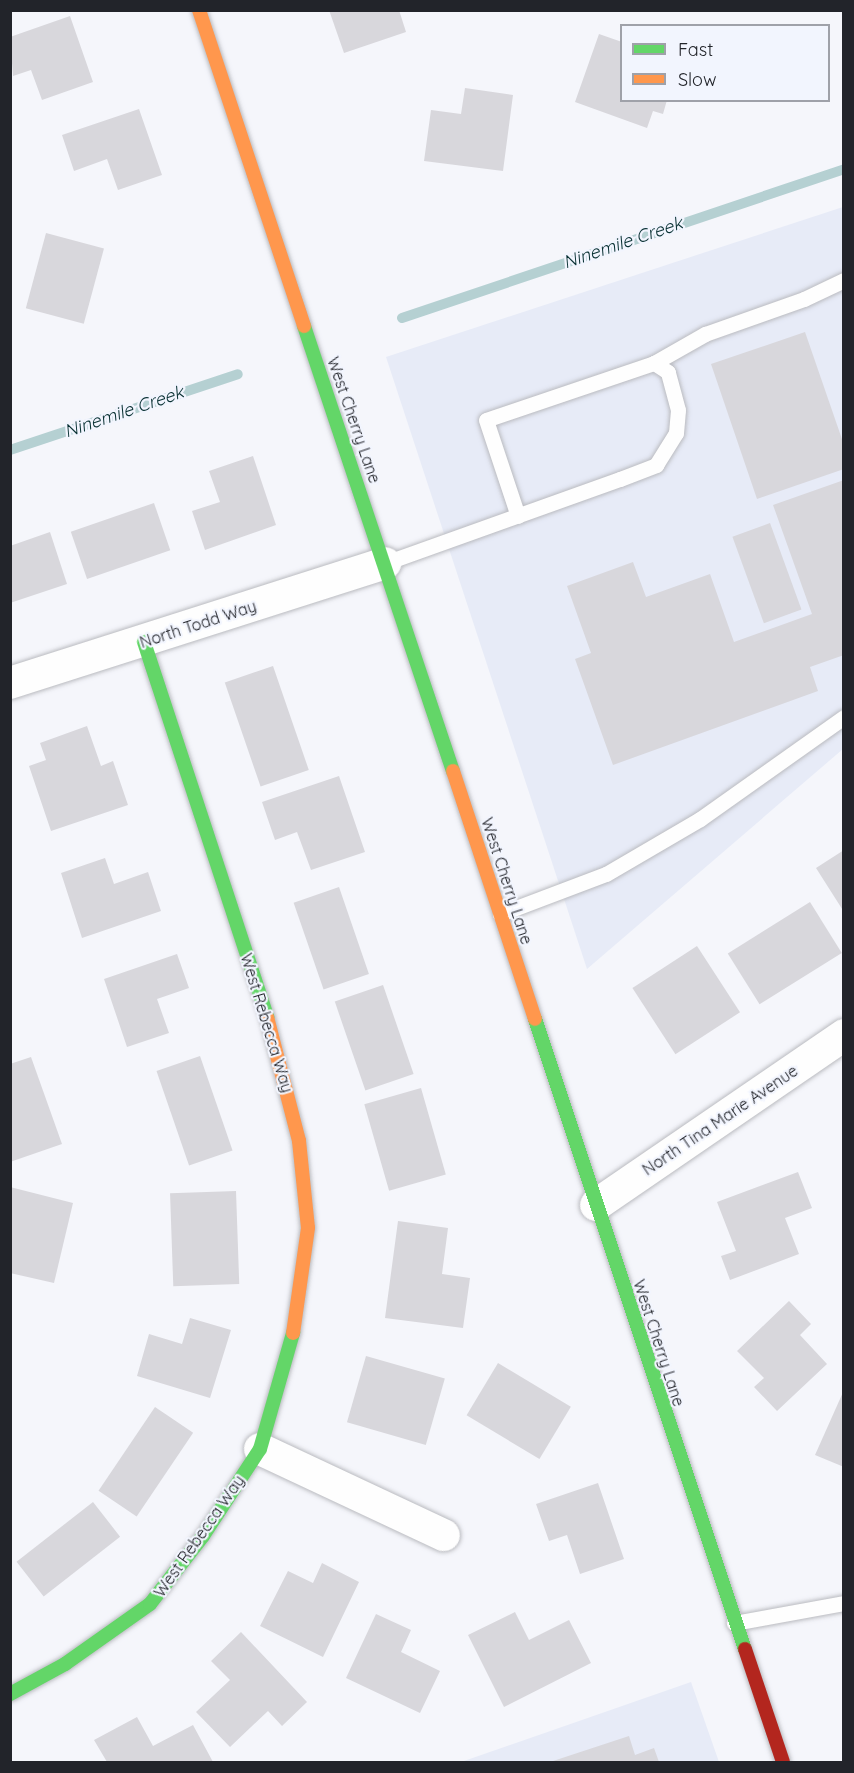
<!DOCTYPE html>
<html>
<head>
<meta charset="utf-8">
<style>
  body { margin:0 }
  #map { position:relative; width:854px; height:1773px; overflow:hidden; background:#f5f6fb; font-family:Quicksand,sans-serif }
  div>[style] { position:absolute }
  .built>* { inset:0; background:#e7ebf7 }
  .stream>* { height:10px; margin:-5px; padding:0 5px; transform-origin:5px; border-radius:5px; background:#b5d0d2 }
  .building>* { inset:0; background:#d8d7dc; transform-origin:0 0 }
  .roads { filter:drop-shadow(0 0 2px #babbc0) drop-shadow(0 0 2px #babbc0) }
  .lane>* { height:15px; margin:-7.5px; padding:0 7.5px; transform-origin:7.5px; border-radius:7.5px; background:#fefefe }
  .street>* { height:32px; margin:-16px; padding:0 16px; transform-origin:16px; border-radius:16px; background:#fefefe }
  .fast>* { height:14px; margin:-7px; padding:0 7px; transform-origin:7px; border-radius:7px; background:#63d668 }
  .slow>* { height:14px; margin:-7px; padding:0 7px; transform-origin:7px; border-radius:7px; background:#ff974d }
  .jam>* { height:14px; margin:-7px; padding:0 7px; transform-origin:7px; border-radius:7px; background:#b3261e }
  span { translate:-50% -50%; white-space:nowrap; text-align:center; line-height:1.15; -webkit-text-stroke:4.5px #f2f5fe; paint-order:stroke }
  .street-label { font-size:16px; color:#22242a }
  .water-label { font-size:18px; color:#083032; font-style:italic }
  .frame { position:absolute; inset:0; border:12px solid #22242a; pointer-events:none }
  .legend { position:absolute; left:620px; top:24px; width:210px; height:78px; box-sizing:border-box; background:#f2f5fe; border:2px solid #9fa1a9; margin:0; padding:8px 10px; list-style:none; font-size:18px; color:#22242a }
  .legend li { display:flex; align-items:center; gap:12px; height:30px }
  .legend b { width:30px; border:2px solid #9fa1a9 }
</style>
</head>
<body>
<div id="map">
  <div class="built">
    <div style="clip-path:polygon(843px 207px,843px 749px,587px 969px,386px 357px)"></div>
    <div style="clip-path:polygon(691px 1682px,719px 1762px,461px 1762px)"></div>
  </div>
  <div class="stream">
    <div style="left:402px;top:318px;width:466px;rotate:-18.6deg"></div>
    <div style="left:10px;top:450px;width:240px;rotate:-18.4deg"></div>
  </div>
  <div class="building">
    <div style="clip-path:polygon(329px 10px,399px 10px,406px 32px,344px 53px)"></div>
    <div style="clip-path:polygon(70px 16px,93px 82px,42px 100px,31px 70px,13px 76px,10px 37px)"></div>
    <div style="clip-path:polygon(599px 34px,622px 42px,622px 100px,667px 100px,663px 114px,653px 111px,647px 128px,575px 102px)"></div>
    <div style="clip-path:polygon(465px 88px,513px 95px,503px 171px,424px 161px,431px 110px,461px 114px)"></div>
    <div style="clip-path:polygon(139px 109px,162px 175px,118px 190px,107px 159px,74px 171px,62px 135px)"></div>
    <div style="left:46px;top:233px;width:60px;height:78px;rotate:15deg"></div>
    <div style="clip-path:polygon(805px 332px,844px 445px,844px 469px,757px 499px,711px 364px)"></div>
    <div style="clip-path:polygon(253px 456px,276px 525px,205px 550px,192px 511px,220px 502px,209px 471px)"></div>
    <div style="clip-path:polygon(844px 480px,844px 655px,810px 667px,818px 691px,613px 765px,575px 659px,591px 653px,567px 586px,633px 562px,646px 597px,710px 574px,734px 642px,812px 614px,773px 505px)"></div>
    <div style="left:154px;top:503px;width:50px;height:88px;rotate:71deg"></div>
    <div style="left:770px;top:523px;width:92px;height:40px;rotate:70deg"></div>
    <div style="clip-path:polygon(50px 532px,67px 584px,10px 603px,10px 546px)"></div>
    <div style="left:273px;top:666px;width:110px;height:51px;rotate:71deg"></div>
    <div style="clip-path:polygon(87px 726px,101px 766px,113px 761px,128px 805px,51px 831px,29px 766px,46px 760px,40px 743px)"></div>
    <div style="clip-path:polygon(339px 776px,365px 852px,311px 870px,297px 832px,275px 840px,262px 802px)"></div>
    <div style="clip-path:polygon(844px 850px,844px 912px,816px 868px)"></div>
    <div style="clip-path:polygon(105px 858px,114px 884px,148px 872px,161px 911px,82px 938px,61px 873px)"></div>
    <div style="left:339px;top:887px;width:92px;height:48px;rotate:71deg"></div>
    <div style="left:810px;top:902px;width:60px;height:97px;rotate:58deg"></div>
    <div style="left:697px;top:946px;width:79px;height:77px;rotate:57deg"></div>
    <div style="clip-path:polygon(177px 954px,189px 988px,157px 999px,169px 1033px,127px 1047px,104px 979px)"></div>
    <div style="left:383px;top:985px;width:94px;height:51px;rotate:71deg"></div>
    <div style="left:200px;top:1056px;width:100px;height:46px;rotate:71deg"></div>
    <div style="clip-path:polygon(31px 1057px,62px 1144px,10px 1162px,10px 1064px)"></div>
    <div style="left:421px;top:1088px;width:90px;height:59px;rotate:74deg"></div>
    <div style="clip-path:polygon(798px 1172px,812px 1208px,785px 1218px,799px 1254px,730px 1280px,721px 1256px,736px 1251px,717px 1202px)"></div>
    <div style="clip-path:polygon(10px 1187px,73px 1203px,54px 1283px,10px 1273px)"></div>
    <div style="left:236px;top:1191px;width:93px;height:66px;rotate:88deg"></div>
    <div style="clip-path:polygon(398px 1221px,448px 1228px,442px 1274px,470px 1278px,463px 1328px,385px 1318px)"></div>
    <div style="clip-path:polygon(789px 1301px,811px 1324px,800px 1335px,827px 1364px,777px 1411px,754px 1387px,764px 1378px,737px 1351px)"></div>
    <div style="clip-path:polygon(190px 1318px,231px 1330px,210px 1398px,137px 1376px,149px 1334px,182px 1344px)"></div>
    <div style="left:366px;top:1356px;width:82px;height:69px;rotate:16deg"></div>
    <div style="left:498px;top:1363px;width:85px;height:61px;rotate:31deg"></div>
    <div style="clip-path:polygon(844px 1390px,844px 1467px,815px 1455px)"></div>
    <div style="left:155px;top:1407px;width:46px;height:101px;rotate:34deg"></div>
    <div style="clip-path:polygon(598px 1483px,624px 1559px,580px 1574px,567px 1535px,549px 1541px,536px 1504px)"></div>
    <div style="left:93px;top:1502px;width:44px;height:97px;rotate:52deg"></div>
    <div style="clip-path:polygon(322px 1563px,359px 1582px,323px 1657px,260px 1626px,288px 1571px,313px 1583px)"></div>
    <div style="clip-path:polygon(515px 1612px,529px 1640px,569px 1620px,591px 1663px,504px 1707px,468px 1635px)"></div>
    <div style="clip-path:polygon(376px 1614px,411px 1630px,401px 1652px,440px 1671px,420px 1713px,346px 1678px)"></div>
    <div style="clip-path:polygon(241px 1632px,307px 1702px,282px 1726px,268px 1711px,230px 1747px,196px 1712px,230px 1680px,211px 1661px)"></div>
    <div style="clip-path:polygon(137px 1717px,153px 1746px,193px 1725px,213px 1762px,107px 1762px,94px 1740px)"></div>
    <div style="clip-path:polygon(629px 1736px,635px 1755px,654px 1748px,659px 1762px,550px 1762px)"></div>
  </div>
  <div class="roads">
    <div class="lane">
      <div style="left:654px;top:363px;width:59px;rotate:-29.6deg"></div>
      <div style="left:705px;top:334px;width:105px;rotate:-19.5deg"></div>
      <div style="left:804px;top:299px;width:44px;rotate:-25.4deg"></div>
      <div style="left:385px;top:563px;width:250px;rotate:-19.7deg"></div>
      <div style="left:620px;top:479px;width:39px;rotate:-21deg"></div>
      <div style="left:656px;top:465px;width:38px;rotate:-58deg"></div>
      <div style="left:676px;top:433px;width:23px;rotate:-85deg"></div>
      <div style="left:678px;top:410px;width:39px;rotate:-105deg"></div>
      <div style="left:668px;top:372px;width:17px;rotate:-147deg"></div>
      <div style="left:654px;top:363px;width:177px;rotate:161.3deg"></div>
      <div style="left:486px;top:420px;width:101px;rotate:71.6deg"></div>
      <div style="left:500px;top:914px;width:113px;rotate:-20.7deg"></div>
      <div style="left:606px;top:874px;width:109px;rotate:-30.3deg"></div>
      <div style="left:700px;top:819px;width:176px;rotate:-35.3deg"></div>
      <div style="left:734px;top:1623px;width:112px;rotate:-10.3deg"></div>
    </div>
    <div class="street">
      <div style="left:10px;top:683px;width:394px;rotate:-17.7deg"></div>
      <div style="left:596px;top:1205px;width:301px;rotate:-34.4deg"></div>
      <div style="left:260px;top:1449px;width:203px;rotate:25.1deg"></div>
    </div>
    <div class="fast">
      <div style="left:304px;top:326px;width:469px;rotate:71.5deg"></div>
      <div style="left:144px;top:642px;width:395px;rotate:71.8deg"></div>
      <div style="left:535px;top:1019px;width:664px;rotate:71.57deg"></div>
      <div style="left:10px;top:1694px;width:63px;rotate:-28.6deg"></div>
      <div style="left:65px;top:1664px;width:104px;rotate:-35.2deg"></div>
      <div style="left:150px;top:1604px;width:86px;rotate:-52.1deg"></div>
      <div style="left:203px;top:1536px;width:104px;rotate:-56.8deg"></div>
      <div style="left:260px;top:1449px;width:121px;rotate:-74.1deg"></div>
    </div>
    <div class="slow">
      <div style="left:199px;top:10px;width:333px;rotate:71.6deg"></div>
      <div style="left:453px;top:771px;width:261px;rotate:71.7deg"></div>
      <div style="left:267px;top:1017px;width:128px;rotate:75.5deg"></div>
      <div style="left:299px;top:1141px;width:87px;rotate:84.1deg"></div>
      <div style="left:308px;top:1228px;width:106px;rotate:98.1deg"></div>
    </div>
    <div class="jam">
      <div style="left:745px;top:1649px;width:119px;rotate:71.4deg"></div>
    </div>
  </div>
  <div class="street-label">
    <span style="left:354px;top:420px;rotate:71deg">West Cherry Lane</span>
    <span style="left:198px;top:624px;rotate:-18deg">North Todd Way</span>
    <span style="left:507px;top:881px;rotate:72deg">West Cherry Lane</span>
    <span style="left:267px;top:1023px;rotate:73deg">West Rebecca Way</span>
    <span style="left:720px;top:1120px;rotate:-34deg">North Tina Marie Avenue</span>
    <span style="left:659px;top:1343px;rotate:72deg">West Cherry Lane</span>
    <span style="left:199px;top:1536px;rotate:-55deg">West Rebecca Way</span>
  </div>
  <div class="water-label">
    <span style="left:623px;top:243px;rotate:-19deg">Ninemile Creek</span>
    <span style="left:124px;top:412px;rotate:-19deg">Ninemile Creek</span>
  </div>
  <div class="frame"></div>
  <ul class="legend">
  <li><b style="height:8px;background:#63d668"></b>Fast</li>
  <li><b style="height:8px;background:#ff974d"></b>Slow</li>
  </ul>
</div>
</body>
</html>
